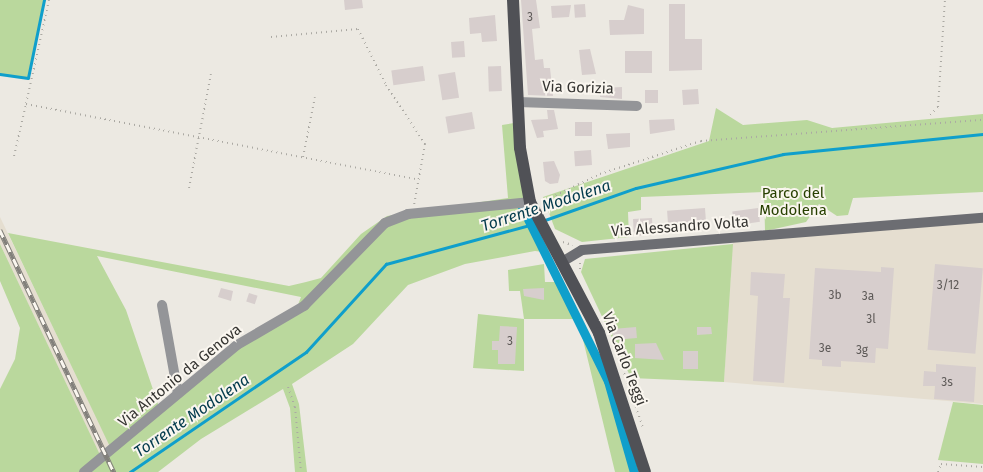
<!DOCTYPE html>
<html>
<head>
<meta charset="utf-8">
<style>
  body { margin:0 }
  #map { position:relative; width:983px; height:472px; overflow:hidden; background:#ece9e2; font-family:"Fira Sans",sans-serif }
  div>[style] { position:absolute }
  .built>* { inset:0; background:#e5ded0 }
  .green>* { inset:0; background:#bad89d }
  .stream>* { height:2.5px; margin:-1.25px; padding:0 1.25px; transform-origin:1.25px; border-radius:1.25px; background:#0f9fcb }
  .canal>* { height:9px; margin:-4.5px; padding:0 4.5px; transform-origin:4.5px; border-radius:4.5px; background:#0f9fcb }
  .building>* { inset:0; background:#d7cecd; transform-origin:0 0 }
  .path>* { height:2px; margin-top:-1px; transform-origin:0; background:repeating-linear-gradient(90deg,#aba9a3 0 1px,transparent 0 5px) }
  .street>* { height:10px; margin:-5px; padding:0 5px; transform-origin:5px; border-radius:5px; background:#949598 }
  .secondary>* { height:10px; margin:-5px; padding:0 5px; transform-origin:5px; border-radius:5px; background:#6c6d72 }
  .primary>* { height:12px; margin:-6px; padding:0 6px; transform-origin:6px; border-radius:6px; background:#505156 }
  .rail>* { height:4.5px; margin-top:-2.25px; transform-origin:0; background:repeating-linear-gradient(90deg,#faf6ef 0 8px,#82807b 0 16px); box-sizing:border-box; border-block:1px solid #82807b }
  span { translate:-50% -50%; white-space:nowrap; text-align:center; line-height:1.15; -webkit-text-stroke:4px #faf6ef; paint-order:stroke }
  .number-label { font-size:12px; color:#5e5a58 }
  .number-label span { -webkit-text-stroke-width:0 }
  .street-label { font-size:15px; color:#353431 }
  .park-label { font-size:15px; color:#274000 }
  .water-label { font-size:16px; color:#023a4c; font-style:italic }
</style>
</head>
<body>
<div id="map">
  <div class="built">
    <div style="clip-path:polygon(0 217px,113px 452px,102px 460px,0 244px)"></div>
    <div style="clip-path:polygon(983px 217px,983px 404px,724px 382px,733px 238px)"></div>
  </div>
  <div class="green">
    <div style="clip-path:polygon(0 0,44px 0,28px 78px,0 74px)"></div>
    <div style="clip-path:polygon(716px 108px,743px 125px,807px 120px,832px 128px,983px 114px,983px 192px,853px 198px,848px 215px,837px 216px,819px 204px,806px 222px,765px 231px,764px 192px,641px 197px,641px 210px,628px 212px,629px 237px,582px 242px,555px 229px,543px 197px,709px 141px)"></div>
    <div style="clip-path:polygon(evenodd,514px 123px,530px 216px,620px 405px,638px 472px,615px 472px,578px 319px,524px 319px,524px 371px,473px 368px,478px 314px,524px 319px,520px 291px,509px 291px,508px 270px,544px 264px,545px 282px,559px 282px,543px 252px,535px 251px,465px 264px,408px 285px,353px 344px,292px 384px,299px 404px,307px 472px,295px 472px,290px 408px,283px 389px,201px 439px,158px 472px,0 472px,0 389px,15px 359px,20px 328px,0 281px,0 244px,102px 459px,112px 451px,8px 233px,289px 286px,306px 282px,321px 278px,361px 234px,387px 216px,508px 198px,502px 125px,514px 123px,97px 256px,301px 297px,296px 310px,237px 345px,160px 410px,126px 310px,97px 256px)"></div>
    <div style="clip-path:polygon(733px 244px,724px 382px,631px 378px,581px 272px,585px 259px)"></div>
    <div style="clip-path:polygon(953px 402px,983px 405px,983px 464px,938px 460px)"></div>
  </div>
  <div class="stream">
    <div style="left:0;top:74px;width:28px;rotate:8deg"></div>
    <div style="left:28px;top:78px;width:80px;rotate:-78.4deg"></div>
    <div style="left:545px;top:220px;width:96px;rotate:-19.4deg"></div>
    <div style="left:636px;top:188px;width:151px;rotate:-13deg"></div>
    <div style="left:783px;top:154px;width:201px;rotate:-5.7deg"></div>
    <div style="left:130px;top:472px;width:213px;rotate:-34.3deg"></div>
    <div style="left:306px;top:352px;width:119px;rotate:-47.7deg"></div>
    <div style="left:386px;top:264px;width:156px;rotate:-15.2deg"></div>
  </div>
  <div class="canal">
    <div style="left:522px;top:207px;width:194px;rotate:63.7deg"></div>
    <div style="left:608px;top:381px;width:95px;rotate:74.1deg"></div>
  </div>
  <div class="building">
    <div style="clip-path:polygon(344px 0,362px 0,363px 8px,345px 10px)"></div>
    <div style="clip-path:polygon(521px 0,536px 0,540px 28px,532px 29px,535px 60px,543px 59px,544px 68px,550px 68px,553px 96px,528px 95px)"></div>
    <div style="left:585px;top:4px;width:13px;height:11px;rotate:86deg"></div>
    <div style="clip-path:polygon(669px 4px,685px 4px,685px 39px,702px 39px,702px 70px,669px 71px)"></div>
    <div style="clip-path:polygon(571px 5px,569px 17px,552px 18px,551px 6px)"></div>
    <div style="clip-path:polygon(628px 5px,644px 9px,644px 34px,610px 35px,609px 20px,624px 20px)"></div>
    <div style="clip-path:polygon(495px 15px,497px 41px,482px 42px,481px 33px,470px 34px,469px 18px)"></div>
    <div style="left:464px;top:41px;width:16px;height:13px;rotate:86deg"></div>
    <div style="clip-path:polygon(590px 49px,596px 74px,582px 75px,579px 50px)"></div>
    <div style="left:625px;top:51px;width:27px;height:22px"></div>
    <div style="left:423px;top:66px;width:15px;height:32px;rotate:82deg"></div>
    <div style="left:501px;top:66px;width:25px;height:13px;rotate:88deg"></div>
    <div style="left:455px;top:72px;width:26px;height:17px;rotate:81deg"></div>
    <div style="clip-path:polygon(622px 87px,622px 99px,600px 97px,601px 88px)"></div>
    <div style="left:698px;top:89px;width:15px;height:16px;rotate:86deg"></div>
    <div style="left:645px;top:90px;width:13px;height:13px"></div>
    <div style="clip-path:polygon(547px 110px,554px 110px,558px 129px,543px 131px,544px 137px,537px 138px,531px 120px,548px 119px)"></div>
    <div style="left:472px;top:112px;width:17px;height:27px;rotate:80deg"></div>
    <div style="clip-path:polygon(674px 119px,675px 130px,650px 134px,649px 120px)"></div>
    <div style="left:592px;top:122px;width:14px;height:17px;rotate:90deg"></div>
    <div style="clip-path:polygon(630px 133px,630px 147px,608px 149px,606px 134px)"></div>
    <div style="left:591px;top:150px;width:15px;height:17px;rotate:86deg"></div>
    <div style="clip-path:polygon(554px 161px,560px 175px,558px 183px,550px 184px,545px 181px,543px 162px)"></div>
    <div style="left:705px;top:208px;width:16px;height:38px;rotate:86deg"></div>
    <div style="left:758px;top:208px;width:14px;height:26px;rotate:82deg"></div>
    <div style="left:652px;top:218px;width:17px;height:19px;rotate:87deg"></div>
    <div style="left:935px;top:264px;width:48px;height:86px;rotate:5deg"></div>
    <div style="clip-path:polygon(881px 267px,894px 268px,888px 349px,876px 348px,875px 363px,841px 361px,841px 367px,822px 366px,822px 360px,809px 359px,815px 268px,881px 272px)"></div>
    <div style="clip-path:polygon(751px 272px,785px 274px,783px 298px,790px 298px,784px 383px,753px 381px,758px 296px,750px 295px)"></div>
    <div style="clip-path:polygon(221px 288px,233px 291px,231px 301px,218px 297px)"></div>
    <div style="clip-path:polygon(544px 288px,544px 300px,524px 296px,523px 289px)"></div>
    <div style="left:249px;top:293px;width:9px;height:9px;rotate:18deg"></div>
    <div style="clip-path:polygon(500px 326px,517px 327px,515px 364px,498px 364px,498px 350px,492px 350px,492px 341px,499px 341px)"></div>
    <div style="left:636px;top:327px;width:11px;height:24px;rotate:85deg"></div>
    <div style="clip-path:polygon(697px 327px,711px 327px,712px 334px,697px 335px)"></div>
    <div style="clip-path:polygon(656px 343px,664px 360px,635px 358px,635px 344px)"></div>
    <div style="left:683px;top:351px;width:15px;height:18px"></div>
    <div style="clip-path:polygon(936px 364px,976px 367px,974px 402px,934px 399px,935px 386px,923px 386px,924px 371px,936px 372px)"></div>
  </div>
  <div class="path">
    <div style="left:49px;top:0;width:107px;rotate:102.5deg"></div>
    <div style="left:26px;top:104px;width:400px;rotate:10.9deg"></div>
    <div style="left:271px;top:37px;width:87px;rotate:-5.3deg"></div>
    <div style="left:358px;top:29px;width:63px;rotate:63.4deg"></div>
    <div style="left:386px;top:85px;width:71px;rotate:56.5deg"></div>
    <div style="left:425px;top:144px;width:62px;rotate:100.2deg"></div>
    <div style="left:930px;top:115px;width:11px;rotate:-45deg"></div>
    <div style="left:938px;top:107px;width:107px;rotate:-86.3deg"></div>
    <div style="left:14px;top:156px;width:53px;rotate:-77deg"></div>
    <div style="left:303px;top:157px;width:61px;rotate:-78.7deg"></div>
    <div style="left:189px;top:188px;width:116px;rotate:-79.1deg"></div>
    <div style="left:542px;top:202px;width:64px;rotate:-25.8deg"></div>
    <div style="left:600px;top:174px;width:106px;rotate:-18.1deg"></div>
    <div style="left:701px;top:141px;width:283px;rotate:-4.3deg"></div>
    <div style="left:563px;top:242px;width:10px;rotate:17deg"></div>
    <div style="left:580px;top:263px;width:10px;rotate:90deg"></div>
    <div style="left:621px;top:364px;width:68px;rotate:71deg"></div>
    <div style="left:288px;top:387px;width:21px;rotate:71deg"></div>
    <div style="left:295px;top:407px;width:65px;rotate:84.7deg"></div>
    <div style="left:938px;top:472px;width:9px;rotate:-69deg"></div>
    <div style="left:941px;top:464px;width:42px;rotate:4.1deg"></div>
  </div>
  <div class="street">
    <div style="left:518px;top:102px;width:119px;rotate:1.9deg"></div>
    <div style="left:162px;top:305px;width:90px;rotate:79.8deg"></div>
    <div style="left:84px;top:472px;width:199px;rotate:-39.7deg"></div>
    <div style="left:237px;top:345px;width:78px;rotate:-30.2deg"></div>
    <div style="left:304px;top:306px;width:116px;rotate:-45.7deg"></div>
    <div style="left:385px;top:223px;width:25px;rotate:-21deg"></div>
    <div style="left:408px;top:214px;width:123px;rotate:-5.6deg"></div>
  </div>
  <div class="secondary">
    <div style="left:562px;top:262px;width:23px;rotate:-31deg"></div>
    <div style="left:582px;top:250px;width:402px;rotate:-4.6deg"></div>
  </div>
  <div class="primary">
    <div style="left:513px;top:0;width:148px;rotate:87.3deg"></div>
    <div style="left:520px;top:148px;width:55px;rotate:79.5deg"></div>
    <div style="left:530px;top:202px;width:148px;rotate:62.2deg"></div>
    <div style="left:599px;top:333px;width:146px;rotate:71.7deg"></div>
  </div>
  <div class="rail">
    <div style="left:0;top:230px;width:268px;rotate:64.8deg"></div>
  </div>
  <div class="number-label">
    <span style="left:530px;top:18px">3</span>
    <span style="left:948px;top:286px">3/12</span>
    <span style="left:835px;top:296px">3b</span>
    <span style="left:868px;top:297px">3a</span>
    <span style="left:871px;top:320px">3l</span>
    <span style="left:510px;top:342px">3</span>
    <span style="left:825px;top:349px">3e</span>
    <span style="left:862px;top:351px">3g</span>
    <span style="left:947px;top:383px">3s</span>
  </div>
  <div class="street-label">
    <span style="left:578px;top:88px;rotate:2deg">Via Gorizia</span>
    <span style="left:680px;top:227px;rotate:-4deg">Via Alessandro Volta</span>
    <span style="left:624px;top:359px;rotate:69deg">Via Carlo Teggi</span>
    <span style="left:180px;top:376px;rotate:-39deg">Via Antonio da Genova</span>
  </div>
  <div class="park-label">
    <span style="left:793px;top:202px">Parco del<br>Modolena</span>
  </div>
  <div class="water-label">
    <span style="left:546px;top:206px;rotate:-18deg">Torrente Modolena</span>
    <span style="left:192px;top:416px;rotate:-34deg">Torrente Modolena</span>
  </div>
</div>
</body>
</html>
